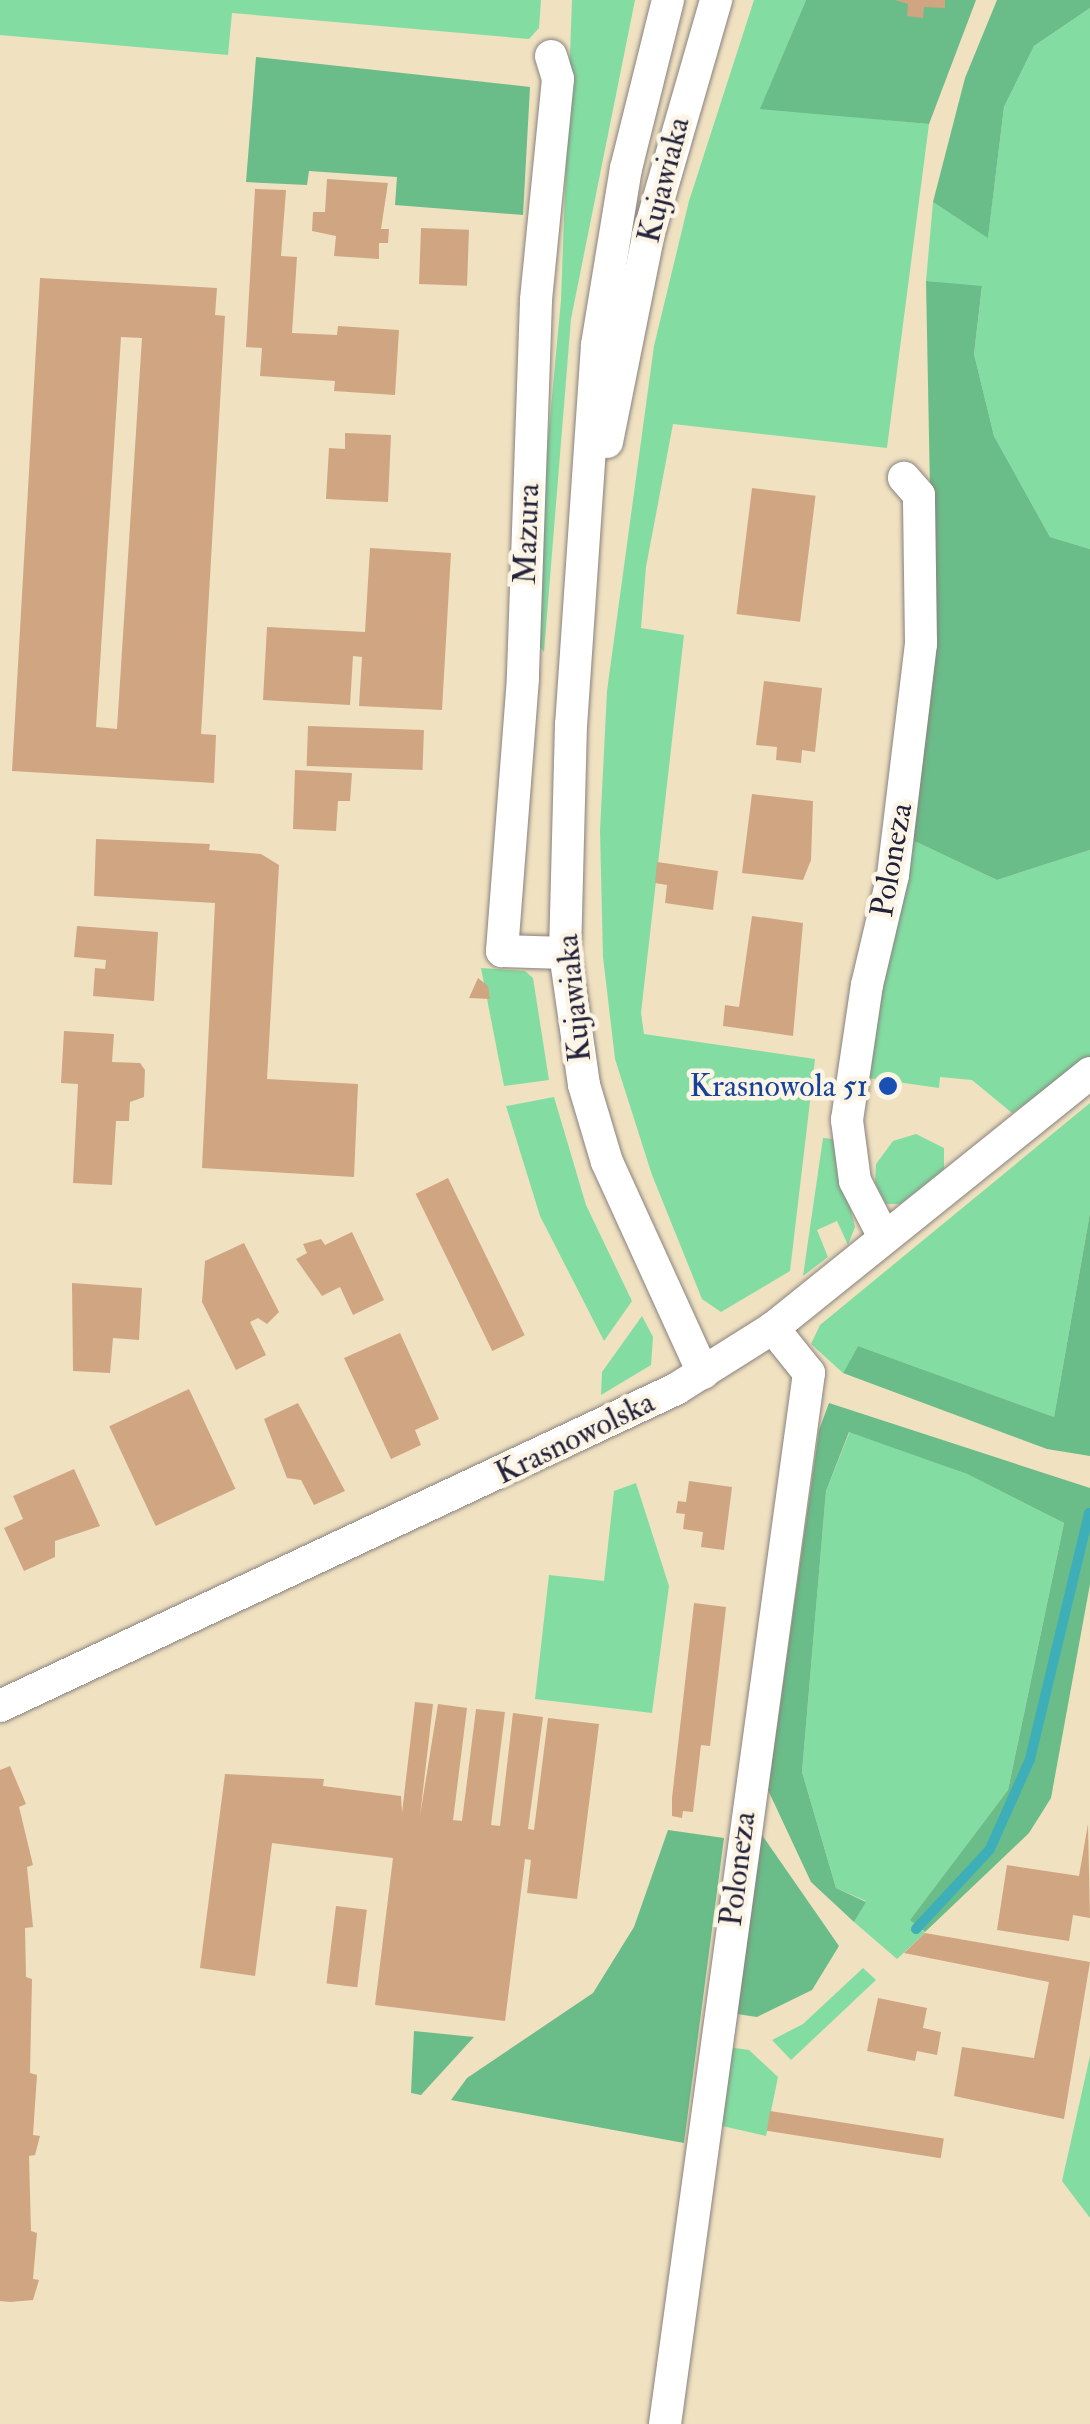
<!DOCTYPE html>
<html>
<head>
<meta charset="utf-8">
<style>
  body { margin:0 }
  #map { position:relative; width:1090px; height:2424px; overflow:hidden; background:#f0e1c1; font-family:"IM FELL Double Pica",serif }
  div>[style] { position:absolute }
  .green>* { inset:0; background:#83dda3 }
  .forest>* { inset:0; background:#6abc89 }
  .stream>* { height:10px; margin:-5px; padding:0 5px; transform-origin:5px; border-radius:5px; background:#3eaeb9 }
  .building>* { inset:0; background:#d0a582; transform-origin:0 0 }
  .roads { filter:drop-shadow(0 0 2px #89827e) drop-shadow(0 0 2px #89827e) }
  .street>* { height:32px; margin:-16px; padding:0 16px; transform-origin:16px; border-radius:16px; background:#fff }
  .dots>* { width:28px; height:28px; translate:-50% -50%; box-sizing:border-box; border:5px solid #fcf5e5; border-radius:50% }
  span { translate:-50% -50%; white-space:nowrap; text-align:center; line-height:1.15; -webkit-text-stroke:9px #fcf5e5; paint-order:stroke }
  .street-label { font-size:32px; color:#22223b }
  .transit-label { font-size:32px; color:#164399 }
  .right { translate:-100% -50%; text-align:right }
</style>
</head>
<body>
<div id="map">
  <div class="green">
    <div style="clip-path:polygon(0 0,541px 0,539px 28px,529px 39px,232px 13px,228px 55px,0 35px)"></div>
    <div style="clip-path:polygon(572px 0,635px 0,571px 319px,544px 652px,530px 634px,561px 300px)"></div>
    <div style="clip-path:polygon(754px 0,806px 0,761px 108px,929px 124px,887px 448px,673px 424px,646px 567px,641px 628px,684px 635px,641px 1013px,644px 1034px,815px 1059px,790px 1271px,721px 1312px,702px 1299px,652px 1175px,615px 1059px,603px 957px,600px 831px,607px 691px,654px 346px,689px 201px)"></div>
    <div style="clip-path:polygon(1090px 8px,1090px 549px,1050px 537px,994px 436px,974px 354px,982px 287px,926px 281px,933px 202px,988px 237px,1004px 107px,1034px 46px)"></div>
    <div style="clip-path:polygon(910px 839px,997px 880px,1090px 850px,1090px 1057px,1012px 1113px,972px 1080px,940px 1077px,939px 1088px,862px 1077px)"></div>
    <div style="clip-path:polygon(481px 968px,525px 971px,533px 978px,549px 1080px,504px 1086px)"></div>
    <div style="clip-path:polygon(554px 1097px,586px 1205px,632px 1301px,604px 1341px,540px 1216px,506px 1106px)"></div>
    <div style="clip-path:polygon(1090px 1103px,1090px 1213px,1054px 1417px,858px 1346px,843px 1373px,811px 1344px,820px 1325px)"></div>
    <div style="clip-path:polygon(916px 1134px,944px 1148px,944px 1169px,900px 1204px,886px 1204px,875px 1183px,876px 1164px,893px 1141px)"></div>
    <div style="clip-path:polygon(823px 1138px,833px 1139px,855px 1227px,848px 1245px,837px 1221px,817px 1230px,828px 1257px,803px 1276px)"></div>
    <div style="clip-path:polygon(642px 1316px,653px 1337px,651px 1365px,601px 1395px,602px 1372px)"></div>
    <div style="clip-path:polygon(850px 1431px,967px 1474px,1064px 1523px,1008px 1790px,911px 1919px,925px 1933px,897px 1959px,854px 1922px,866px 1901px,836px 1888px,802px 1772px,826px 1491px)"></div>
    <div style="clip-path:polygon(636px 1483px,669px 1586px,652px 1713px,535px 1699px,549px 1575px,604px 1581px,614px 1491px)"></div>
    <div style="clip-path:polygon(863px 1968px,876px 1980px,791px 2060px,772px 2040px,803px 2024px)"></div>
    <div style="clip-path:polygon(728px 2047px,749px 2050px,778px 2077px,766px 2136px,718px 2125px)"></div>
    <div style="clip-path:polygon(1090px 2056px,1090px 2218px,1062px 2181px)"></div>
  </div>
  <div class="forest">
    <div style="clip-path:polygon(806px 0,976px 0,929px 124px,760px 109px)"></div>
    <div style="clip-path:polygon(997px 0,1090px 0,1090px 8px,1034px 46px,1004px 107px,988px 238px,933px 202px,965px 78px)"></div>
    <div style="clip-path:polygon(256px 57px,530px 87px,523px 215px,395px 205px,397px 177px,309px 171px,307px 185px,246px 182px)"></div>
    <div style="clip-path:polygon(926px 281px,982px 286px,974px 354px,994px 436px,1050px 537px,1090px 549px,1090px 850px,997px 880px,910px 839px,930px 489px)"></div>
    <div style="clip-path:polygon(1090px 1213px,1090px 1456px,1047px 1449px,843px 1373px,858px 1346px,1054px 1417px)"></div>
    <div style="clip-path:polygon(829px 1403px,1090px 1488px,1090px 1584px,1051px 1798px,1029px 1833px,925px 1932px,910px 1920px,1008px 1790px,1064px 1523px,967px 1474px,849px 1432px,826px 1491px,802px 1772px,836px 1888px,866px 1902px,854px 1922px,811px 1882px,768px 1790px,819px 1430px)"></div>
    <div style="clip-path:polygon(668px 1830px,724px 1838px,684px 2143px,451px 2100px,467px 2078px,593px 1993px,634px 1927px)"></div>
    <div style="clip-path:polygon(762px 1835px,839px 1946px,812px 1990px,757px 2017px,737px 2014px)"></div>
    <div style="clip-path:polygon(414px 2031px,474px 2037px,421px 2095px,411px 2093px)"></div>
  </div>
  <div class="stream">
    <div style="left:916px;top:1929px;width:109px;rotate:-47.2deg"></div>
    <div style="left:990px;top:1849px;width:98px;rotate:-66deg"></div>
    <div style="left:1030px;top:1759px;width:253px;rotate:-76.5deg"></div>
  </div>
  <div class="building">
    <div style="clip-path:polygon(895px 0,945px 0,945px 8px,924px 7px,923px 18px,907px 16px,908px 4px)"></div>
    <div style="clip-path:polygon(327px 179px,388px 183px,381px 229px,389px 229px,388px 243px,379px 243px,379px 259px,334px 256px,336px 236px,312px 231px,313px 212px,325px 212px)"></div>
    <div style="clip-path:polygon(255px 189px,286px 190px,281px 256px,297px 257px,292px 333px,337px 335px,338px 326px,399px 330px,395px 395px,334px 391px,335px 381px,260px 376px,262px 348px,246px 347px)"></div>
    <div style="left:421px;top:228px;width:48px;height:56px;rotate:2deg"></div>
    <div style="clip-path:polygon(evenodd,40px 278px,217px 288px,215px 315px,225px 316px,201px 734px,216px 735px,214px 783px,12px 771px,40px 278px,121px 337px,142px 338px,117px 729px,96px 727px,121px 337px)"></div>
    <div style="clip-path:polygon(345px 433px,391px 435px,388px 502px,326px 499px,329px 448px,345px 449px)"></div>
    <div style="left:752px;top:488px;width:64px;height:127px;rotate:7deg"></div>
    <div style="clip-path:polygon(370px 548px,451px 553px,442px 710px,359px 706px,362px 657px,353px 656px,350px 705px,263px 700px,267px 627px,365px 632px)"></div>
    <div style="clip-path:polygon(764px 681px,822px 688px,815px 752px,802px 750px,801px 763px,776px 760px,777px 747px,756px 745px)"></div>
    <div style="left:308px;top:726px;width:116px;height:40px;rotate:2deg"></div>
    <div style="clip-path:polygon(295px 770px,352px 773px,350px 801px,338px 801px,336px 831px,293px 829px)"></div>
    <div style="clip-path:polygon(752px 794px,813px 801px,811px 860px,803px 880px,742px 873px)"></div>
    <div style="clip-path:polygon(96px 839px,210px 844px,209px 850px,261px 854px,279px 865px,267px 1079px,358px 1084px,354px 1177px,202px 1168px,215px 903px,94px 896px)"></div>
    <div style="clip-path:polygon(657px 862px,718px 871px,713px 910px,665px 903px,667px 885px,655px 883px)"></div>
    <div style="clip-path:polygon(752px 916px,803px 923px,793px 1036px,723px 1026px,725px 1005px,739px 1007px)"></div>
    <div style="clip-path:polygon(77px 926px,158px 932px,154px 1001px,93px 996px,95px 968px,105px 969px,106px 960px,74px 957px)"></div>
    <div style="clip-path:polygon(478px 978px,488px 986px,490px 999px,469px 998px)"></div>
    <div style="clip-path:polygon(64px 1031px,114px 1034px,112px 1062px,140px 1063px,145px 1070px,144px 1097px,130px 1102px,129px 1121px,116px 1121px,112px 1185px,73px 1183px,78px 1084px,61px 1083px)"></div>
    <div style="left:448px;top:1178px;width:175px;height:36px;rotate:64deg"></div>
    <div style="clip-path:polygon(352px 1232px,384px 1300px,353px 1315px,340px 1287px,322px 1296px,296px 1259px,307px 1253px,303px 1244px,321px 1239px,325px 1245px)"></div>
    <div style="clip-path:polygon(244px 1243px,279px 1312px,267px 1324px,258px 1318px,250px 1322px,266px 1355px,236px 1370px,202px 1302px,205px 1261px)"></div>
    <div style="clip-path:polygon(72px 1283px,142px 1288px,139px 1340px,113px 1338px,110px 1373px,73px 1371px)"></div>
    <div style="clip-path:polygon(400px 1333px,439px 1419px,415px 1430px,421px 1445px,391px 1459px,344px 1358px)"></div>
    <div style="left:189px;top:1389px;width:110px;height:88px;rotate:65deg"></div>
    <div style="clip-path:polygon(298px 1403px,345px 1491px,314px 1505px,301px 1480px,287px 1478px,264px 1419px)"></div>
    <div style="clip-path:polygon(74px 1469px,100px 1526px,55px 1541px,55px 1557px,24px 1571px,4px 1528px,23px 1519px,13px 1496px)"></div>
    <div style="clip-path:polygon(689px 1481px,732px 1487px,724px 1550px,701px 1547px,703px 1532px,683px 1529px,685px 1514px,676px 1513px,678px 1501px,686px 1502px)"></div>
    <div style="clip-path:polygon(694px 1603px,726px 1607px,710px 1746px,701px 1745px,693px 1812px,683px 1811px,682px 1818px,672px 1816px,672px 1798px)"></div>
    <div style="clip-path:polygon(415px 1702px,433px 1704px,420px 1816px,438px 1704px,467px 1708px,453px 1820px,462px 1821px,476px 1709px,505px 1712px,491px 1825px,500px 1826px,513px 1713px,543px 1717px,528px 1829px,534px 1830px,548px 1718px,599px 1724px,577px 1899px,527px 1893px,531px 1860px,525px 1859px,505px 2021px,375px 2005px,393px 1858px,272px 1843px,255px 1976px,200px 1968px,225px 1774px,324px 1779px,323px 1786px,401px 1796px,402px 1813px)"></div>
    <div style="clip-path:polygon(10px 1766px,26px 1804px,19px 1807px,33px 1865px,27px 1867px,33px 1927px,25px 1928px,26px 1977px,32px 1979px,30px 2073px,37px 2075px,33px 2135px,40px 2136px,35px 2155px,29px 2156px,31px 2231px,37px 2233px,33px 2279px,39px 2280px,33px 2300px,10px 2302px,0 2301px,0 1770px)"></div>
    <div style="clip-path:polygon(1088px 1824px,1090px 1918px,1073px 1915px,1069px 1941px,997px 1930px,1007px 1865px,1079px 1876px)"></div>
    <div style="left:336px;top:1906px;width:31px;height:78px;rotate:7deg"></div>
    <div style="clip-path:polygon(925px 1933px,1090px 1962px,1064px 2119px,954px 2096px,962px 2047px,1034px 2058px,1049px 1982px,904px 1953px)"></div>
    <div style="clip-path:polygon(878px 1998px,927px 2008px,923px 2028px,941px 2032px,937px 2055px,917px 2051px,915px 2061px,867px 2051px)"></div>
    <div style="left:770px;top:2111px;width:176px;height:20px;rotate:9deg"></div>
  </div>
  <div class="roads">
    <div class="street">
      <div style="left:668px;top:0;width:173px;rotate:104deg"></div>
      <div style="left:626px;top:168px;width:179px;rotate:99.3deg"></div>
      <div style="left:597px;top:345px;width:380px;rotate:93.9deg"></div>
      <div style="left:571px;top:724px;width:229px;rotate:91.5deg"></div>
      <div style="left:565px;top:953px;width:133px;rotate:81.8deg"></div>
      <div style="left:584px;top:1085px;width:80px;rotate:73.4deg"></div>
      <div style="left:607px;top:1162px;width:232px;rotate:65.5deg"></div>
      <div style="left:551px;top:56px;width:24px;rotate:73deg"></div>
      <div style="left:558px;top:79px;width:223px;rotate:95.7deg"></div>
      <div style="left:536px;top:301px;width:377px;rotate:92deg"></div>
      <div style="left:523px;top:678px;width:274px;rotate:94.4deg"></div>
      <div style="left:502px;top:951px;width:63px;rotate:1.8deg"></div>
      <div style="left:607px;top:442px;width:210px;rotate:-78.7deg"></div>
      <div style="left:648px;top:236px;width:246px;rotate:-73.9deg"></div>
      <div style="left:884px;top:1237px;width:63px;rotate:-117.4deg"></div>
      <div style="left:855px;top:1181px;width:62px;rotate:-97.5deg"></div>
      <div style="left:847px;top:1120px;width:136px;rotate:-81.6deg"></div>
      <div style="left:867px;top:985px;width:113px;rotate:-76.7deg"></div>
      <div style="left:893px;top:875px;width:233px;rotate:-83.1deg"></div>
      <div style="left:921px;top:644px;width:149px;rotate:-90.8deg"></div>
      <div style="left:919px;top:495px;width:23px;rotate:-131deg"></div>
      <div style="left:0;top:1706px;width:747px;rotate:-25.12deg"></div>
      <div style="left:676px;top:1389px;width:115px;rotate:-32.2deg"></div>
      <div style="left:773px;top:1328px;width:407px;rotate:-38.8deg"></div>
      <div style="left:665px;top:2424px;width:1061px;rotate:-82.2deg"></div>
      <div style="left:809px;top:1373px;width:58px;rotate:-128.7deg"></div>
    </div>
  </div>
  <div class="dots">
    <div style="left:888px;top:1086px;background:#1a4fb4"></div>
  </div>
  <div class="street-label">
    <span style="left:664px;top:180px;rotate:-76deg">Kujawiaka</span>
    <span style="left:527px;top:534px;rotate:-88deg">Mazura</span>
    <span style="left:892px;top:860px;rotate:-80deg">Poloneza</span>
    <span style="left:574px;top:998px;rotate:-96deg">Kujawiaka</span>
    <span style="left:575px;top:1438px;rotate:-26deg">Krasnowolska</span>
    <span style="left:738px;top:1869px;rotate:-83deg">Poloneza</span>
  </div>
  <div class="transit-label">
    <span class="right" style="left:868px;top:1086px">Krasnowola 51</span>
  </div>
</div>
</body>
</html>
